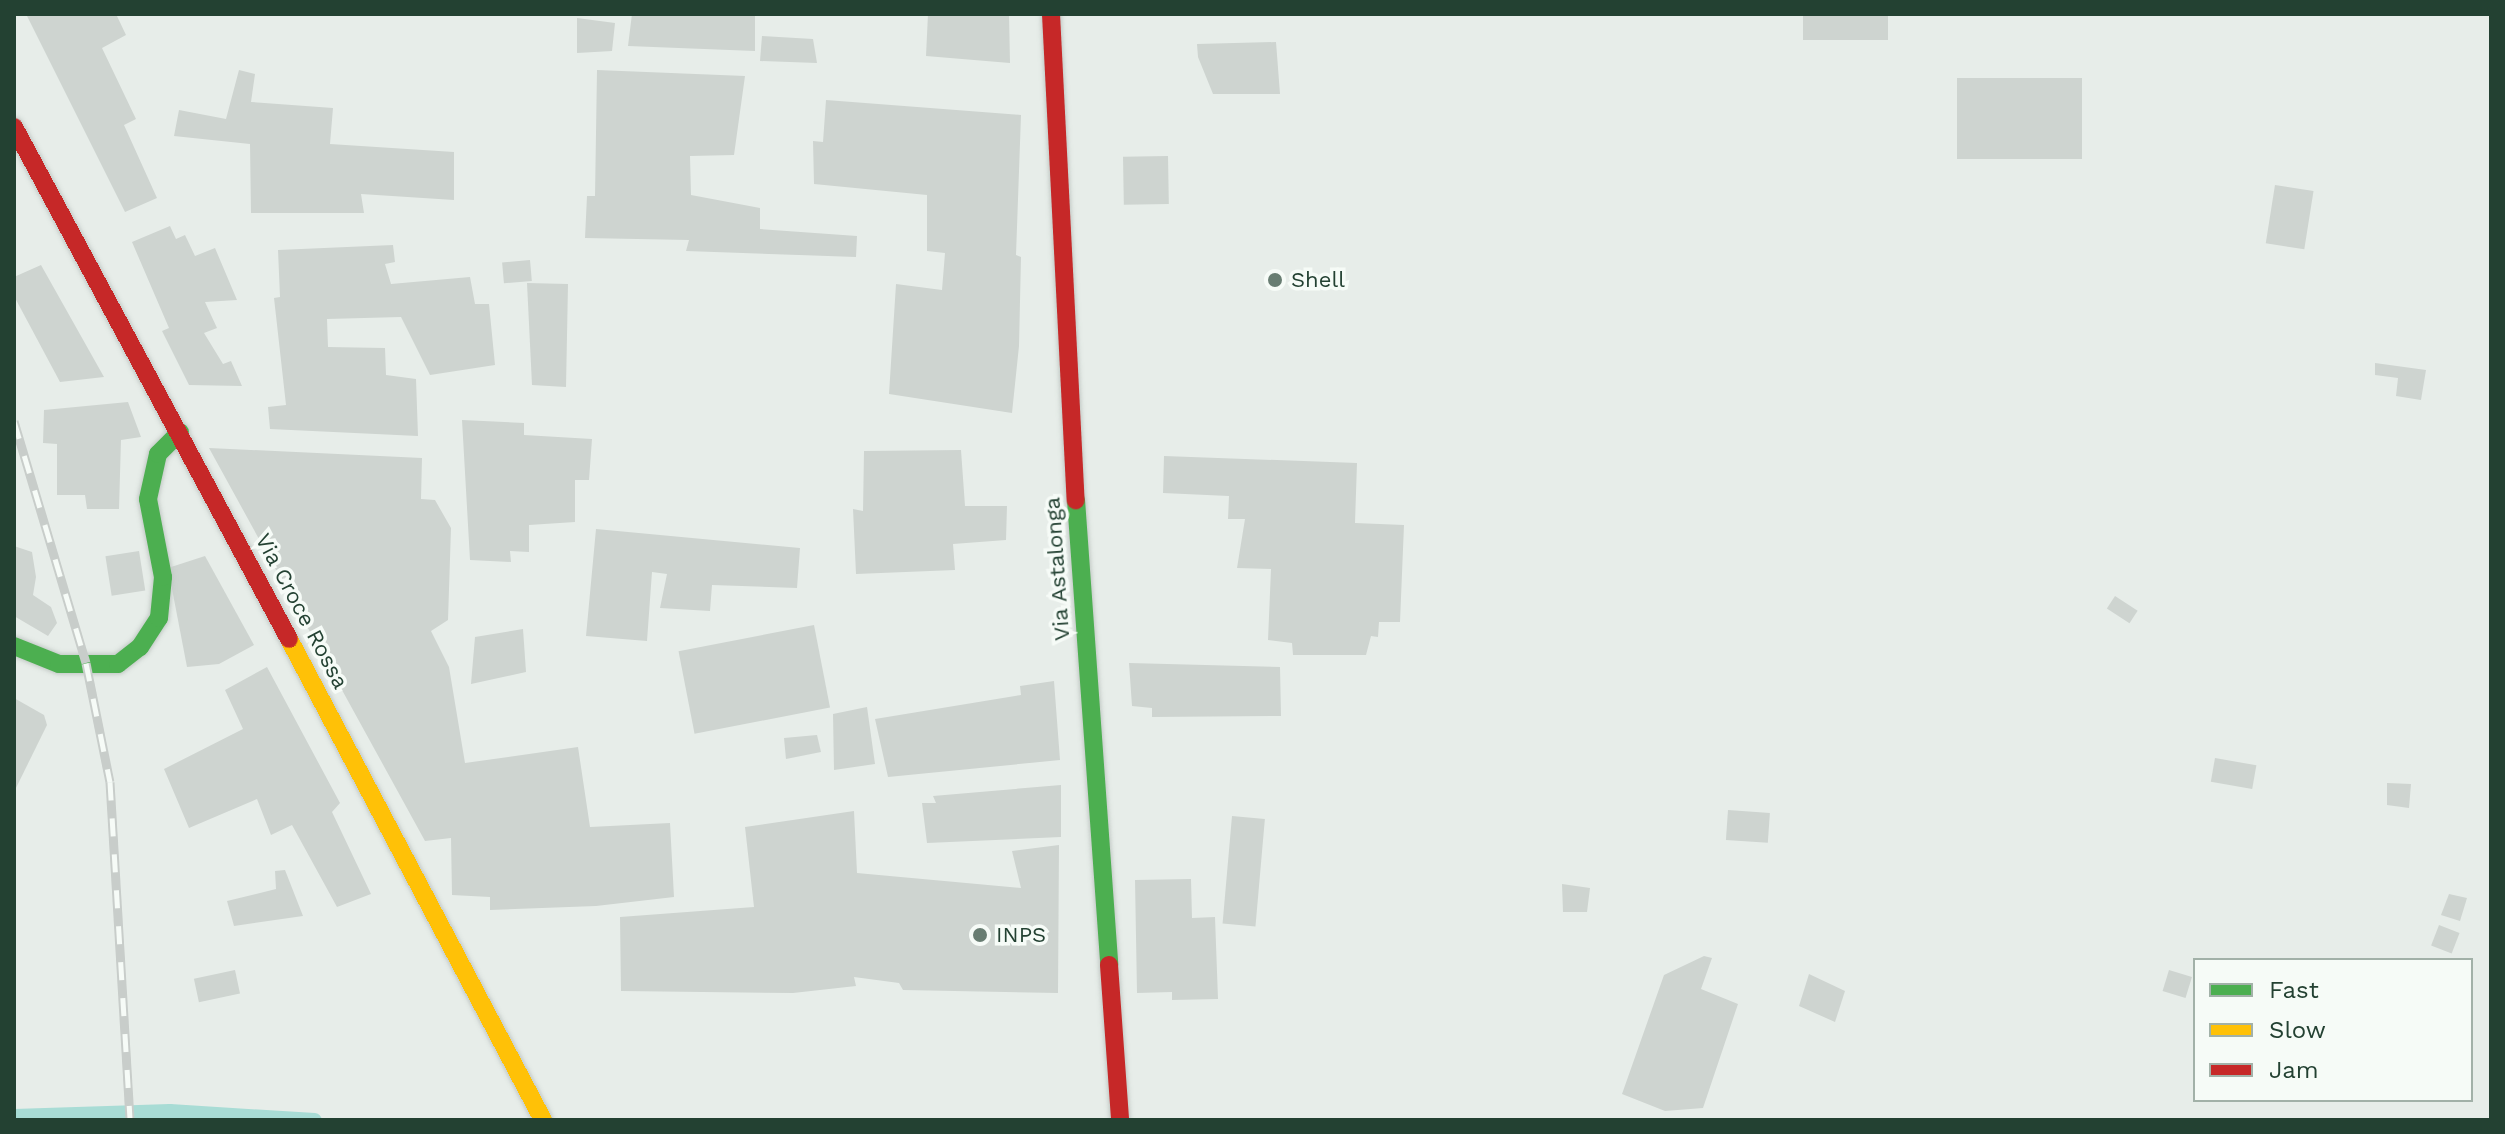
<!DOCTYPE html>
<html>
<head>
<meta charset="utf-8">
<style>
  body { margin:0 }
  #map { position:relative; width:2505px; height:1134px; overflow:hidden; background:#e7ede9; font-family:"Work Sans",sans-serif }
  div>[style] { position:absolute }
  .stream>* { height:14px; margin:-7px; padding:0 7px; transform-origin:7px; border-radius:7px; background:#a8dcd5 }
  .building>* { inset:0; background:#ced4d0; transform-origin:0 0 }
  .roads { filter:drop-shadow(0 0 2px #c3cac6) drop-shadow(0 0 2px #c3cac6) }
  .fast>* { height:18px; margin:-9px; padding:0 9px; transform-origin:9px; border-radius:9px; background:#4caf50 }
  .slow>* { height:18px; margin:-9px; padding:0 9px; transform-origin:9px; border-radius:9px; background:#ffc107 }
  .jam>* { height:18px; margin:-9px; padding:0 9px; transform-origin:9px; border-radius:9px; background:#c62828 }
  .rail>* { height:9px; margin-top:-4.5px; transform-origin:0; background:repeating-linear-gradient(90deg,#f6fbf7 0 18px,#c8cdca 0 36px); box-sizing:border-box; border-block:2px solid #c8cdca }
  .dots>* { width:22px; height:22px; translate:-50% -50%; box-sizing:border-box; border:4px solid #f6fbf7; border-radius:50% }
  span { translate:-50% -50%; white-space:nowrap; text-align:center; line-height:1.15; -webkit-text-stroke:7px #f6fbf7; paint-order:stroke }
  .poi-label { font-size:22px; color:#234132 }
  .left { translate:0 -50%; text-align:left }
  .street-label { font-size:22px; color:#234132 }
  .frame { position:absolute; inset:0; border:16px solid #234132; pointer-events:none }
  .legend { position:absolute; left:2193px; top:958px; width:280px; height:144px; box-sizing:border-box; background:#f6fbf7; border:2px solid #a2b1a8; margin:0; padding:10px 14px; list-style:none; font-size:24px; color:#234132 }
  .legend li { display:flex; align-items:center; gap:16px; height:40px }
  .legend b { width:40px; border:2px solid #a2b1a8 }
</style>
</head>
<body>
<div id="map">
  <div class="stream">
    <div style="left:14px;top:1116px;width:156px;rotate:-1.8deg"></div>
    <div style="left:170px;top:1111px;width:145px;rotate:3.6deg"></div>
  </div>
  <div class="building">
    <div style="clip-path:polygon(26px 14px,116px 14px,126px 35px,102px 48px,136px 119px,124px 125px,157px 198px,125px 212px)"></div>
    <div style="clip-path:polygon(632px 14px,755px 14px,755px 51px,628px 46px)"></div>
    <div style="clip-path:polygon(928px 14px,1009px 14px,1010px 63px,926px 56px)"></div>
    <div style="left:1803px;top:14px;width:85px;height:26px"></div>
    <div style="clip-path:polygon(577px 18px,615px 23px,612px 51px,577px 53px)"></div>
    <div style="clip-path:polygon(762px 36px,813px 39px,817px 63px,760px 61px)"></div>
    <div style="clip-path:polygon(1276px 42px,1280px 94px,1213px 94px,1198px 57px,1197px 44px)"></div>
    <div style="clip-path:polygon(239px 70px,255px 74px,251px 102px,333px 108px,330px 144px,454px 152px,454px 200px,361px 194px,364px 213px,251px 213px,250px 144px,174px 136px,179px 110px,226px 119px)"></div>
    <div style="clip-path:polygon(597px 70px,745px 76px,734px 155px,690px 156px,691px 195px,760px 208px,760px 229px,857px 236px,856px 257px,686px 251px,689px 240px,585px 238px,587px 196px,595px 196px)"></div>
    <div style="left:1957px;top:78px;width:125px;height:81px"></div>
    <div style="clip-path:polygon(826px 100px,1021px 115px,1016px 255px,1021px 257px,1019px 346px,1012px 413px,889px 394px,896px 284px,942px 290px,945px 253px,927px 251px,927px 195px,814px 184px,813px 141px,823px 142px)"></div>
    <div style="left:1168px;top:156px;width:48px;height:45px;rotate:89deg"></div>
    <div style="left:2275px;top:185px;width:39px;height:59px;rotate:9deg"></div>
    <div style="clip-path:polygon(170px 226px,176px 239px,185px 235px,195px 256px,215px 248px,237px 300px,205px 302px,217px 328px,204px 333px,223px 364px,231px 361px,242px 386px,189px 385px,162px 331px,169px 328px,132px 242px)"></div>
    <div style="clip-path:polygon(393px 245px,395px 262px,385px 264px,391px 284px,470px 277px,475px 304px,489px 304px,495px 365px,430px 375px,401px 317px,327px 319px,328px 347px,385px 348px,386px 375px,416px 379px,418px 436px,270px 429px,268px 407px,286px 405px,274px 298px,280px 297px,278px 250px)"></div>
    <div style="left:530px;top:260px;width:21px;height:28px;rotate:85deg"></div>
    <div style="clip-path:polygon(41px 265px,104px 377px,60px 382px,14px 296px,14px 277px)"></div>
    <div style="clip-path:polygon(527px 283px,568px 284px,566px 387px,532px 385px)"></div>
    <div style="clip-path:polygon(2375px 363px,2426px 370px,2421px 400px,2396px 396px,2398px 378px,2375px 375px)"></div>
    <div style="clip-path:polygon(128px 402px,141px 437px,121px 440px,119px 509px,87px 509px,85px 495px,57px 495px,57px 444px,43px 443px,44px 410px)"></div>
    <div style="clip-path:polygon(462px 420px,524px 423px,524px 435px,592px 439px,589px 480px,575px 480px,575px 522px,529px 525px,529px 552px,510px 551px,511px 562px,470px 560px)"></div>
    <div style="clip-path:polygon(209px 448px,422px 458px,421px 499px,435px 500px,451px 528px,448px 620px,431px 631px,449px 667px,465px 763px,578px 747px,590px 827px,670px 823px,674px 897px,596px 906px,490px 910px,490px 897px,452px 895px,451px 838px,425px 841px)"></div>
    <div style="clip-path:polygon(961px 450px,965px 506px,1007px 506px,1006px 540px,953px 544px,955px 570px,856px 574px,853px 509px,863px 511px,864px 451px)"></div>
    <div style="clip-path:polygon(1164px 456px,1357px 463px,1355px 523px,1404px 525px,1400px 622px,1379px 622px,1378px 637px,1371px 636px,1366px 655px,1293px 655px,1292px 643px,1268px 640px,1271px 569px,1237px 568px,1245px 519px,1228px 519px,1229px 496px,1163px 493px)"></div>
    <div style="clip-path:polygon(596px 529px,800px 548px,797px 588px,712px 585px,710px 611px,660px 608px,667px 574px,652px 572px,647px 641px,586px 636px)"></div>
    <div style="clip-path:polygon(14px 546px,32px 552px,36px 577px,33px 595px,51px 607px,57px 623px,48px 636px,14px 616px)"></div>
    <div style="left:139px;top:551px;width:40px;height:34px;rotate:81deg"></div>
    <div style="clip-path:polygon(205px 556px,254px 645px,219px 664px,187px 667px,168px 568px)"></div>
    <div style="left:2115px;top:596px;width:27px;height:15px;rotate:33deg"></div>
    <div style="left:814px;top:625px;width:84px;height:138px;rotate:79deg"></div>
    <div style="clip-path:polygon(523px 629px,526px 672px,471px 684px,475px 637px)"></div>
    <div style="clip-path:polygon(1129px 663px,1280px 667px,1281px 716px,1152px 717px,1152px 708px,1132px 706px)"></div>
    <div style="clip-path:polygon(267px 667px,340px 803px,332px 812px,371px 894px,337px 907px,292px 825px,271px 835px,257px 799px,189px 828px,164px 769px,243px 729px,225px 690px)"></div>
    <div style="clip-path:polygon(1054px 681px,1060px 760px,888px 777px,875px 719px,1021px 695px,1020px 686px)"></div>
    <div style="clip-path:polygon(14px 698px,44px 715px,47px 725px,14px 792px)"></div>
    <div style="clip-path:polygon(867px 707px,875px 764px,834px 770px,833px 714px)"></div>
    <div style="clip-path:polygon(817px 735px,821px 752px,786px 759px,784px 738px)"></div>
    <div style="left:2215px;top:758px;width:42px;height:24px;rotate:10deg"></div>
    <div style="clip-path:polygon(2387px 783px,2411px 784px,2409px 808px,2387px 805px)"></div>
    <div style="clip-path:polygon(1061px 785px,1061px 837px,927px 843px,922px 803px,936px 803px,933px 796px)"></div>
    <div style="left:1728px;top:810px;width:42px;height:30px;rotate:4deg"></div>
    <div style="clip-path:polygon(854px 811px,857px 873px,1021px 888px,1012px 851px,1059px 845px,1058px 993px,903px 990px,899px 983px,854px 977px,856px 986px,793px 993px,621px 991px,620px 917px,754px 907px,745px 827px)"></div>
    <div style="left:1232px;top:816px;width:33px;height:108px;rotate:5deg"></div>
    <div style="clip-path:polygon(285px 870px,303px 916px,234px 926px,227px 901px,276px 889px,275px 871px)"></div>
    <div style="clip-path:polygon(1191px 879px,1192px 918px,1215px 917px,1218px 999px,1172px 1000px,1172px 992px,1137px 993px,1135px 880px)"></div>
    <div style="clip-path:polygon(1562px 884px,1590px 888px,1587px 912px,1563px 912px)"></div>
    <div style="clip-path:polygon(2449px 894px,2467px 898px,2460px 921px,2441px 915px)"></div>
    <div style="left:2439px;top:925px;width:22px;height:22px;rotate:21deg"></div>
    <div style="clip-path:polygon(1704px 956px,1712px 958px,1701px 989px,1738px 1004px,1703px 1108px,1665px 1111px,1622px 1094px,1664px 975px)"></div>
    <div style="left:235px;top:970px;width:24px;height:42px;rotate:78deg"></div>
    <div style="left:2169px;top:970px;width:24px;height:22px;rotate:17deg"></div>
    <div style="clip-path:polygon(1809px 974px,1845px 991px,1835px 1022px,1799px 1006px)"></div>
  </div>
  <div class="roads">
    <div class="fast">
      <div style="left:1076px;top:500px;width:466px;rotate:85.9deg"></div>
      <div style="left:14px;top:646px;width:48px;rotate:21.8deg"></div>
      <div style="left:59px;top:664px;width:59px"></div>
      <div style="left:118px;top:664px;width:28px;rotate:-38deg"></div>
      <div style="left:140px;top:647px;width:35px;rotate:-57deg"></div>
      <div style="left:159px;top:618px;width:41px;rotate:-84.4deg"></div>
      <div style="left:163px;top:577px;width:79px;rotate:-100.9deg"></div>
      <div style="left:148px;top:499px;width:46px;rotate:-77.5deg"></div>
      <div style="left:158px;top:454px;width:31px;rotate:-45deg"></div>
    </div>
    <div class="slow">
      <div style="left:289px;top:639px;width:544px;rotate:62.16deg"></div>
    </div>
    <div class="jam">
      <div style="left:1051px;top:14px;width:487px;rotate:87.1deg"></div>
      <div style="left:14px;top:127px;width:581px;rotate:61.76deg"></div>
      <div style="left:1109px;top:965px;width:155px;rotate:85.9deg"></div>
    </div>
  </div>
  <div class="rail">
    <div style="left:14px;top:421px;width:252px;rotate:73.4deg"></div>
    <div style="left:86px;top:663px;width:121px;rotate:78.6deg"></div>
    <div style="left:110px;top:782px;width:339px;rotate:86.6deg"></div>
  </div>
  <div class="dots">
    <div style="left:1275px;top:280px;background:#687d72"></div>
    <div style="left:980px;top:935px;background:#687d72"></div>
  </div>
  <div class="poi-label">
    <span class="left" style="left:1291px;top:280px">Shell</span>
    <span class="left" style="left:996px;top:935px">INPS</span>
  </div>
  <div class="street-label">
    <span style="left:1057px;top:569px;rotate:-94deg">Via Astalonga</span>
    <span style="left:302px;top:611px;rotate:62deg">Via Croce Rossa</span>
  </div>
  <div class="frame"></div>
  <ul class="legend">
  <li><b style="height:10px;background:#4caf50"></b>Fast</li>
  <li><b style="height:10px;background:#ffc107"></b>Slow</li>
  <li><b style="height:10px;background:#c62828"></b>Jam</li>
  </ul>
</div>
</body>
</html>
